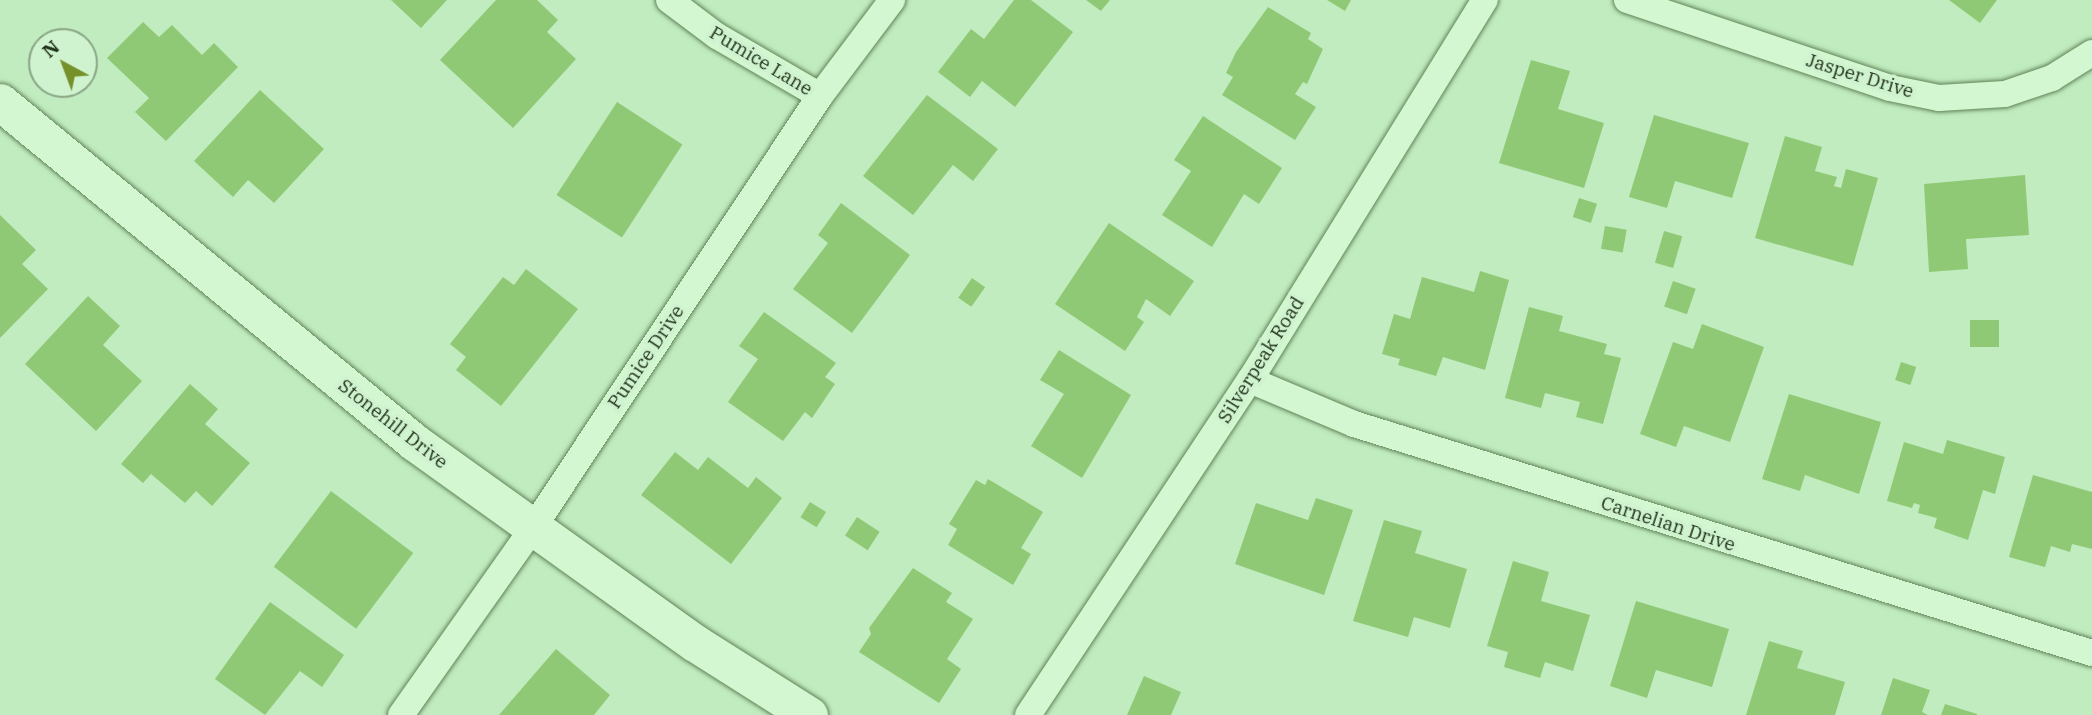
<!DOCTYPE html>
<html>
<head>
<meta charset="utf-8">
<style>
  body { margin:0 }
  #map { position:relative; width:2092px; height:715px; overflow:hidden; background:#c0ecbf; font-family:"IBM Plex Serif",serif }
  div>[style] { position:absolute }
  .building>* { inset:0; background:#90c976; transform-origin:0 0 }
  .roads { filter:drop-shadow(0 0 2px #618358) drop-shadow(0 0 2px #618358) }
  .street>* { height:26px; margin:-13px; padding:0 13px; transform-origin:13px; border-radius:13px; background:#d3f7d1 }
  .secondary>* { height:37px; margin:-18.5px; padding:0 18.5px; transform-origin:18.5px; border-radius:18.5px; background:#d3f7d1 }
  span { translate:-50% -50%; white-space:nowrap; text-align:center; line-height:1.15; -webkit-text-stroke:7px #cff3ce; paint-order:stroke }
  .street-label { font-size:19px; color:#22331c }
  .north { position:absolute; left:28px; top:28px; width:70px; height:70px; box-sizing:border-box; background:#cff3ce; border:2px solid #8aa687; border-radius:50%; rotate:319deg; font-size:19px; font-weight:700; line-height:28px; text-align:center; color:#22331c }
  .north::after { content:''; display:block; margin:auto; width:24px; height:32px; background:#76902a; clip-path:polygon(50% 0,100% 100%,50% 72%,0 100%) }
</style>
</head>
<body>
<div id="map">
  <div class="building">
    <div style="clip-path:polygon(391px 0,447px 0,421px 28px)"></div>
    <div style="clip-path:polygon(496px 0,537px 0,558px 20px,547px 32px,576px 59px,513px 128px,440px 60px)"></div>
    <div style="clip-path:polygon(1014px 0,1031px 0,1073px 32px,1015px 107px,982px 81px,970px 97px,938px 72px,971px 29px,984px 39px)"></div>
    <div style="clip-path:polygon(1086px 0,1110px 0,1101px 11px)"></div>
    <div style="clip-path:polygon(1327px 0,1351px 0,1345px 11px)"></div>
    <div style="clip-path:polygon(1949px 0,1997px 0,1980px 23px)"></div>
    <div style="clip-path:polygon(1268px 7px,1311px 33px,1308px 39px,1323px 49px,1307px 84px,1303px 82px,1295px 94px,1316px 107px,1295px 140px,1222px 95px,1233px 77px,1226px 73px,1236px 52px)"></div>
    <div style="clip-path:polygon(143px 22px,159px 37px,172px 25px,202px 55px,214px 43px,238px 67px,166px 141px,135px 112px,149px 98px,107px 58px)"></div>
    <div style="clip-path:polygon(1531px 60px,1570px 71px,1558px 109px,1604px 123px,1584px 188px,1499px 163px)"></div>
    <div style="clip-path:polygon(260px 90px,324px 149px,274px 203px,248px 180px,233px 197px,194px 161px)"></div>
    <div style="clip-path:polygon(927px 95px,998px 149px,973px 181px,953px 165px,913px 215px,863px 176px)"></div>
    <div style="left:617px;top:102px;width:78px;height:111px;rotate:33deg"></div>
    <div style="clip-path:polygon(1654px 115px,1749px 143px,1732px 198px,1675px 181px,1667px 208px,1629px 197px)"></div>
    <div style="clip-path:polygon(1203px 116px,1282px 168px,1259px 204px,1244px 194px,1212px 247px,1162px 215px,1191px 171px,1174px 160px)"></div>
    <div style="clip-path:polygon(1785px 136px,1822px 147px,1815px 171px,1837px 177px,1834px 186px,1841px 188px,1846px 169px,1878px 178px,1853px 266px,1755px 238px)"></div>
    <div style="clip-path:polygon(2025px 175px,2029px 235px,1966px 239px,1968px 269px,1929px 272px,1924px 184px)"></div>
    <div style="left:1579px;top:198px;width:19px;height:20px;rotate:18deg"></div>
    <div style="clip-path:polygon(841px 203px,910px 255px,852px 333px,793px 289px,828px 243px,818px 235px)"></div>
    <div style="clip-path:polygon(0 215px,36px 250px,22px 264px,48px 289px,0 338px)"></div>
    <div style="clip-path:polygon(1109px 223px,1194px 281px,1170px 316px,1146px 299px,1137px 317px,1144px 322px,1125px 351px,1055px 304px)"></div>
    <div style="left:1605px;top:226px;width:22px;height:23px;rotate:10deg"></div>
    <div style="left:1664px;top:231px;width:19px;height:33px;rotate:16deg"></div>
    <div style="clip-path:polygon(526px 269px,578px 309px,501px 406px,456px 370px,466px 357px,450px 344px,503px 277px,514px 285px)"></div>
    <div style="clip-path:polygon(1480px 271px,1509px 280px,1485px 370px,1443px 357px,1436px 376px,1398px 365px,1400px 359px,1382px 354px,1394px 314px,1410px 319px,1422px 277px,1474px 292px)"></div>
    <div style="left:972px;top:278px;width:16px;height:24px;rotate:35deg"></div>
    <div style="left:1673px;top:281px;width:24px;height:27px;rotate:19deg"></div>
    <div style="clip-path:polygon(88px 296px,120px 326px,103px 345px,142px 381px,96px 431px,25px 364px)"></div>
    <div style="clip-path:polygon(1529px 307px,1563px 316px,1559px 331px,1607px 344px,1604px 354px,1621px 358px,1603px 424px,1576px 417px,1580px 402px,1545px 393px,1541px 408px,1505px 398px)"></div>
    <div style="clip-path:polygon(764px 312px,836px 363px,825px 377px,835px 384px,812px 418px,805px 412px,783px 441px,728px 402px,758px 359px,739px 346px)"></div>
    <div style="left:1970px;top:320px;width:29px;height:27px"></div>
    <div style="clip-path:polygon(1702px 324px,1764px 347px,1730px 442px,1684px 426px,1676px 447px,1640px 434px,1673px 342px,1693px 349px)"></div>
    <div style="clip-path:polygon(1059px 350px,1131px 395px,1082px 478px,1031px 446px,1064px 394px,1040px 380px)"></div>
    <div style="left:1901px;top:362px;width:16px;height:19px;rotate:18deg"></div>
    <div style="clip-path:polygon(190px 384px,218px 409px,205px 424px,250px 463px,212px 506px,196px 491px,185px 503px,151px 474px,143px 483px,121px 464px)"></div>
    <div style="clip-path:polygon(1789px 394px,1881px 422px,1859px 494px,1805px 475px,1800px 491px,1762px 479px)"></div>
    <div style="clip-path:polygon(1947px 440px,2005px 457px,1995px 494px,1983px 490px,1968px 540px,1934px 528px,1937px 518px,1918px 513px,1920px 505px,1914px 503px,1912px 508px,1887px 501px,1904px 442px,1943px 454px)"></div>
    <div style="clip-path:polygon(675px 452px,698px 470px,708px 457px,748px 488px,756px 477px,782px 498px,731px 564px,641px 495px)"></div>
    <div style="clip-path:polygon(2033px 475px,2092px 492px,2092px 549px,2072px 544px,2070px 552px,2051px 546px,2045px 567px,2009px 557px)"></div>
    <div style="clip-path:polygon(988px 479px,1043px 512px,1021px 548px,1031px 554px,1013px 585px,948px 545px,957px 529px,949px 524px,976px 480px,985px 485px)"></div>
    <div style="left:331px;top:491px;width:103px;height:95px;rotate:37deg"></div>
    <div style="clip-path:polygon(1316px 498px,1353px 510px,1324px 595px,1235px 564px,1256px 503px,1308px 520px)"></div>
    <div style="left:810px;top:502px;width:19px;height:18px;rotate:32deg"></div>
    <div style="left:857px;top:517px;width:27px;height:22px;rotate:33deg"></div>
    <div style="clip-path:polygon(1384px 520px,1422px 531px,1415px 553px,1467px 569px,1450px 628px,1414px 617px,1408px 637px,1353px 621px)"></div>
    <div style="clip-path:polygon(1513px 561px,1549px 572px,1541px 601px,1590px 615px,1573px 671px,1545px 662px,1540px 678px,1504px 667px,1508px 652px,1487px 646px)"></div>
    <div style="clip-path:polygon(913px 568px,952px 593px,946px 602px,973px 619px,947px 659px,961px 669px,939px 703px,859px 652px,871px 634px,869px 628px)"></div>
    <div style="clip-path:polygon(1636px 601px,1729px 629px,1712px 687px,1656px 670px,1647px 698px,1610px 686px)"></div>
    <div style="clip-path:polygon(270px 602px,344px 655px,322px 687px,300px 671px,265px 715px,215px 679px)"></div>
    <div style="clip-path:polygon(1769px 641px,1803px 651px,1797px 668px,1845px 682px,1835px 715px,1746px 715px)"></div>
    <div style="clip-path:polygon(556px 649px,610px 695px,594px 715px,499px 715px)"></div>
    <div style="clip-path:polygon(1144px 676px,1181px 692px,1171px 715px,1127px 715px)"></div>
    <div style="clip-path:polygon(1893px 678px,1930px 690px,1922px 712px,1928px 715px,1881px 715px)"></div>
    <div style="clip-path:polygon(1945px 704px,1977px 714px,1977px 715px,1941px 715px)"></div>
  </div>
  <div class="roads">
    <div class="street">
      <div style="left:669px;top:0;width:60px;rotate:36.9deg"></div>
      <div style="left:717px;top:36px;width:119px;rotate:30.2deg"></div>
      <div style="left:1627px;top:0;width:277px;rotate:18.5deg"></div>
      <div style="left:1890px;top:88px;width:50px;rotate:11.5deg"></div>
      <div style="left:1939px;top:98px;width:66px;rotate:-3.5deg"></div>
      <div style="left:2005px;top:94px;width:50px;rotate:-18.8deg"></div>
      <div style="left:2052px;top:78px;width:47px;rotate:-32deg"></div>
      <div style="left:1250px;top:380px;width:113px;rotate:22.9deg"></div>
      <div style="left:1354px;top:424px;width:773px;rotate:17.24deg"></div>
      <div style="left:401px;top:715px;width:229px;rotate:-54.8deg"></div>
      <div style="left:533px;top:528px;width:519px;rotate:-56.4deg"></div>
      <div style="left:820px;top:96px;width:120px;rotate:-53.1deg"></div>
      <div style="left:1028px;top:715px;width:402px;rotate:-56.5deg"></div>
      <div style="left:1250px;top:380px;width:447px;rotate:-58.3deg"></div>
    </div>
    <div class="secondary">
      <div style="left:0;top:102px;width:536px;rotate:39.39deg"></div>
      <div style="left:414px;top:442px;width:345px;rotate:35.6deg"></div>
      <div style="left:695px;top:643px;width:135px;rotate:32.3deg"></div>
    </div>
  </div>
  <div class="street-label">
    <span style="left:761px;top:61px;rotate:31deg">Pumice Lane</span>
    <span style="left:1860px;top:76px;rotate:17deg">Jasper Drive</span>
    <span style="left:646px;top:357px;rotate:-56deg">Pumice Drive</span>
    <span style="left:1261px;top:360px;rotate:-58deg">Silverpeak Road</span>
    <span style="left:393px;top:424px;rotate:38deg">Stonehill Drive</span>
    <span style="left:1668px;top:524px;rotate:18deg">Carnelian Drive</span>
  </div>
  <div class="north">N</div>
</div>
</body>
</html>
